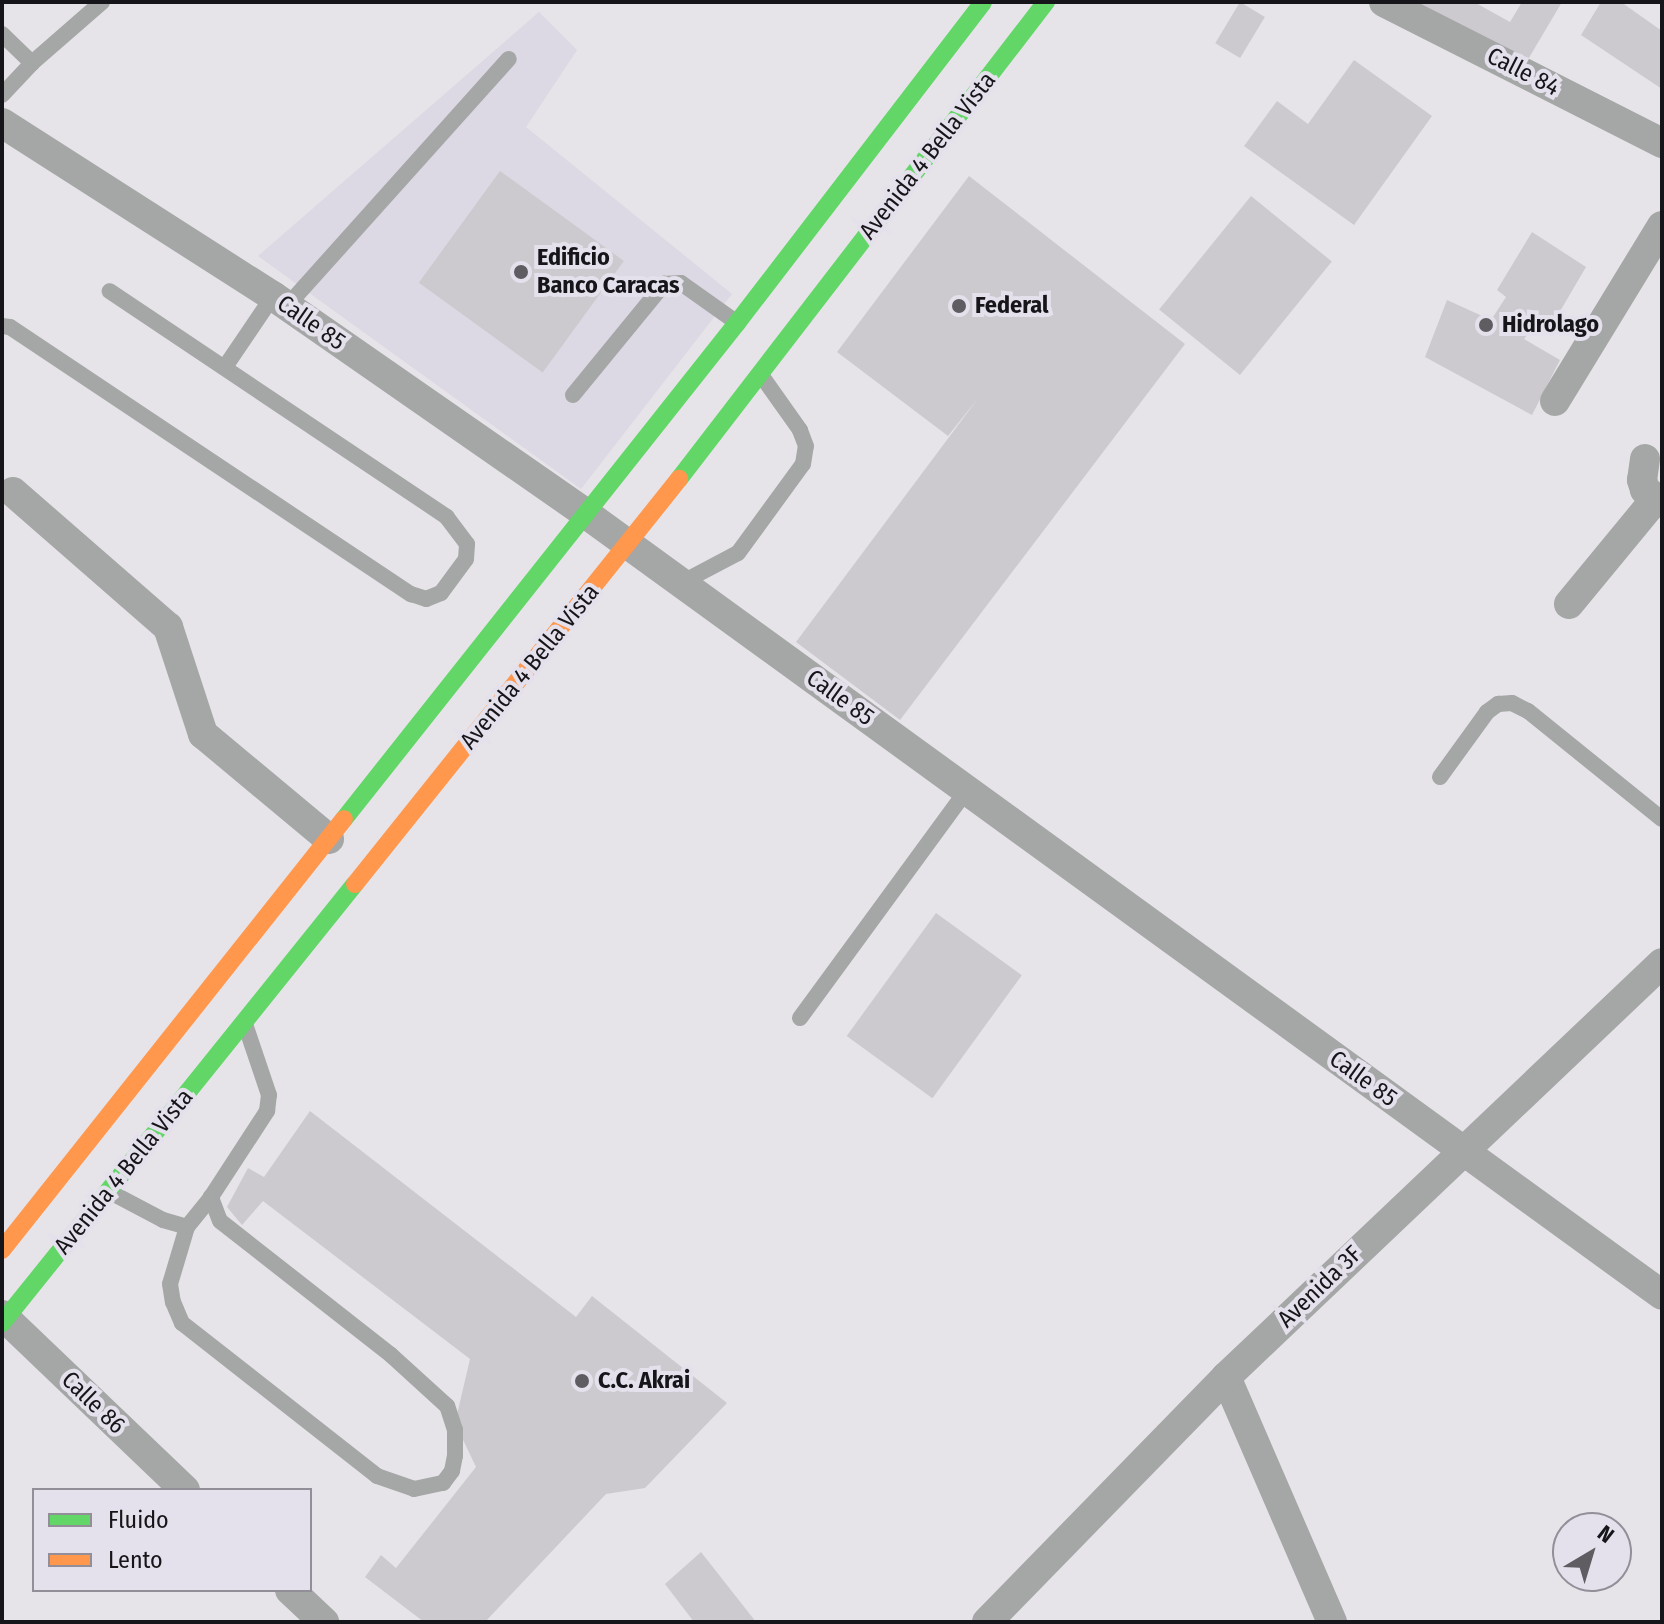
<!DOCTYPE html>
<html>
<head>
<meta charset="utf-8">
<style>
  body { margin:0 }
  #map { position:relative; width:1664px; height:1624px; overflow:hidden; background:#e6e4e9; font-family:"Fira Sans Condensed",sans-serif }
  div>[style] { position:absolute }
  .built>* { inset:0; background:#dcd8e4 }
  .building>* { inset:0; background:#cccace; transform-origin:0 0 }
  .lane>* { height:16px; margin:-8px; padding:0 8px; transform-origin:8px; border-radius:8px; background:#a5a6a6 }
  .street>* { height:30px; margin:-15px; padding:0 15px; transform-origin:15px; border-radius:15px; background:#a5a6a6 }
  .fast>* { height:18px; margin:-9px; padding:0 9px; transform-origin:9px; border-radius:9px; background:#63d668 }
  .slow>* { height:18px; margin:-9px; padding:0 9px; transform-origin:9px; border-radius:9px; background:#ff974d }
  .dots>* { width:22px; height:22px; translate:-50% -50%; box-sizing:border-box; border:4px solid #e5e1ec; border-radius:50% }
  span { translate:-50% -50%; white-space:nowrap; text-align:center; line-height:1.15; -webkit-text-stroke:8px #e5e1ec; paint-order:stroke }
  .street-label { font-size:24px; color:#161519 }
  .poi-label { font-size:24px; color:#161519; font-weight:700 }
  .left { translate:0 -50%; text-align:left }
  .frame { position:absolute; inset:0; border:4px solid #161519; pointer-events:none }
  .legend { position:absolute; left:32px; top:1488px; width:280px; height:104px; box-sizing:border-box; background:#e5e1ec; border:2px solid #928f98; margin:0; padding:10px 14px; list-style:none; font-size:24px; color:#161519 }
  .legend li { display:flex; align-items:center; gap:16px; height:40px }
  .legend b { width:40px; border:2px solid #928f98 }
  .north { position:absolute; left:1552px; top:1512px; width:80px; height:80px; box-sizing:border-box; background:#e5e1ec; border:2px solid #928f98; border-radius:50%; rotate:38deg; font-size:22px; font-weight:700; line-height:32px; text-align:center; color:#161519 }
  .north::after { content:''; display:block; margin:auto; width:28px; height:36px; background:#5f5d62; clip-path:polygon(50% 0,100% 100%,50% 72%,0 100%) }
</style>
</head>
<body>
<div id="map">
  <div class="built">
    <div style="clip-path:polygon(539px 12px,577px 50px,526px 127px,732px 294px,581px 489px,258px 256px)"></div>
  </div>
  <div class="building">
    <div style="left:1240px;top:2px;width:29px;height:48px;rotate:31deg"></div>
    <div style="clip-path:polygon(1421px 2px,1474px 2px,1510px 22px,1522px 2px,1562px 2px,1523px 68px,1418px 7px)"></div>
    <div style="clip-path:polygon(1601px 2px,1621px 2px,1662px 31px,1662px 89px,1581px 35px)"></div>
    <div style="clip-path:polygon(1354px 60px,1432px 116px,1354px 225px,1244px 146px,1277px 101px,1308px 124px)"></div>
    <div style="left:500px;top:171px;width:153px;height:138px;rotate:36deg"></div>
    <div style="clip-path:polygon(969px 176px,1185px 344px,900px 720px,796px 642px,979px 397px,948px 436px,837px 352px)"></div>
    <div style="left:1251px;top:196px;width:104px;height:146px;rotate:39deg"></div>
    <div style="clip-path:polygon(1532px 232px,1586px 267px,1549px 330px,1538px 321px,1524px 339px,1560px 360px,1532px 415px,1425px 357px,1447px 300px,1491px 320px,1506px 297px,1497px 290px)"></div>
    <div style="left:936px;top:913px;width:106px;height:152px;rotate:36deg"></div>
    <div style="clip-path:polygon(310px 1111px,576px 1317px,592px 1296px,727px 1403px,645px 1488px,606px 1494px,485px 1622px,424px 1622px,365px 1577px,381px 1555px,396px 1568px,476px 1467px,455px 1423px,470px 1359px,263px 1201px,242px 1225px,227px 1207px,248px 1168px,264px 1177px)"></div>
    <div style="clip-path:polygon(701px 1552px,756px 1622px,694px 1622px,665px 1584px)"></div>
  </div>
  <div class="lane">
    <div style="left:2px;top:34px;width:42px;rotate:44deg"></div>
    <div style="left:2px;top:95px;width:44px;rotate:-46.8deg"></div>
    <div style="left:32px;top:63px;width:93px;rotate:-41.1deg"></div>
    <div style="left:287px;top:306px;width:332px;rotate:-48.1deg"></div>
    <div style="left:2px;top:326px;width:8px;rotate:7deg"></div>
    <div style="left:10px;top:327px;width:482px;rotate:33.7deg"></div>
    <div style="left:411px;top:594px;width:16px;rotate:18deg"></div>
    <div style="left:426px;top:599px;width:16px;rotate:-22deg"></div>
    <div style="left:441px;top:593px;width:42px;rotate:-53.7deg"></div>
    <div style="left:466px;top:559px;width:15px;rotate:-86deg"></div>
    <div style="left:467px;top:544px;width:34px;rotate:-127deg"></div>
    <div style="left:447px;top:517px;width:406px;rotate:-146.2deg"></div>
    <div style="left:225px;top:367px;width:86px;rotate:-55.9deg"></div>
    <div style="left:573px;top:395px;width:144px;rotate:-50.7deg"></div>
    <div style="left:664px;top:284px;width:17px;rotate:-3deg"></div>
    <div style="left:681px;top:283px;width:67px;rotate:35.3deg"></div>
    <div style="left:681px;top:583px;width:64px;rotate:-27.8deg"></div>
    <div style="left:738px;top:553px;width:110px;rotate:-53.9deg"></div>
    <div style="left:803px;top:464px;width:18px;rotate:-81deg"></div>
    <div style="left:806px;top:446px;width:17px;rotate:-111deg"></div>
    <div style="left:800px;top:430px;width:67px;rotate:-125.3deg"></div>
    <div style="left:1440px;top:777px;width:80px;rotate:-54.1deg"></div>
    <div style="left:1487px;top:712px;width:14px;rotate:-36deg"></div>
    <div style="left:1498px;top:704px;width:14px;rotate:-4deg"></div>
    <div style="left:1512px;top:703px;width:18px;rotate:27deg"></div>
    <div style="left:1528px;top:711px;width:172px;rotate:38.9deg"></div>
    <div style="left:800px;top:1018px;width:283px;rotate:-53.8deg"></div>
    <div style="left:110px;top:1192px;width:60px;rotate:27.8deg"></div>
    <div style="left:163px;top:1220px;width:25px;rotate:16deg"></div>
    <div style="left:187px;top:1227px;width:59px;rotate:106.6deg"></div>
    <div style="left:170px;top:1284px;width:18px;rotate:81deg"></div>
    <div style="left:173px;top:1302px;width:23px;rotate:67deg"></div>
    <div style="left:182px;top:1323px;width:248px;rotate:38.1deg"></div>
    <div style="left:377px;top:1476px;width:39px;rotate:19deg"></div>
    <div style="left:414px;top:1489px;width:30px;rotate:-12deg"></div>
    <div style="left:443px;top:1483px;width:15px;rotate:-53deg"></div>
    <div style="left:452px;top:1471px;width:15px;rotate:-79deg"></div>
    <div style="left:455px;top:1456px;width:26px;rotate:-90deg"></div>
    <div style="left:455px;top:1430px;width:25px;rotate:-108deg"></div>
    <div style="left:447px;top:1406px;width:76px;rotate:-137.7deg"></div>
    <div style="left:391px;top:1355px;width:217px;rotate:-141.9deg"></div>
    <div style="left:220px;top:1221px;width:26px;rotate:-111deg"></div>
    <div style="left:211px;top:1197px;width:103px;rotate:-56.9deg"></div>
    <div style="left:267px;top:1111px;width:16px;rotate:-83deg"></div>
    <div style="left:269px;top:1095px;width:72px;rotate:-108.7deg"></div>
    <div style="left:187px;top:1227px;width:38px;rotate:-51deg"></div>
  </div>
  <div class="street">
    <div style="left:1384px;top:2px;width:312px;rotate:26.9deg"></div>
    <div style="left:2px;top:123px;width:322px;rotate:32.6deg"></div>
    <div style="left:273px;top:296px;width:380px;rotate:34.8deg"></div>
    <div style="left:585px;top:513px;width:1331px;rotate:35.98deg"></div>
    <div style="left:1555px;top:401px;width:205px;rotate:-58.6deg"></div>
    <div style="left:1645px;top:459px;width:21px;rotate:98deg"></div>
    <div style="left:1642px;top:480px;width:10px;rotate:73deg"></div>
    <div style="left:1645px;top:490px;width:21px;rotate:37deg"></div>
    <div style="left:13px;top:492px;width:206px;rotate:41.1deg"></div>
    <div style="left:168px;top:627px;width:113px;rotate:71.9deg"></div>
    <div style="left:203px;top:734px;width:164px;rotate:39.8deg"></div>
    <div style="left:1569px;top:604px;width:134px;rotate:-50.5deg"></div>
    <div style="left:2px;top:1315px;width:253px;rotate:43.7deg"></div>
    <div style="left:1226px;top:1377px;width:267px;rotate:66.6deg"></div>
    <div style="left:290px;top:1590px;width:47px;rotate:43.3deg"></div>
    <div style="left:987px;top:1622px;width:342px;rotate:-45.7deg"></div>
    <div style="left:1226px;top:1377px;width:601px;rotate:-43.52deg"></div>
  </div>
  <div class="fast">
    <div style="left:679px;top:479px;width:602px;rotate:-52.43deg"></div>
    <div style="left:344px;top:819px;width:633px;rotate:-51.61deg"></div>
    <div style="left:737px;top:323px;width:404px;rotate:-52.5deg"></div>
    <div style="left:2px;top:1323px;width:563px;rotate:-51.2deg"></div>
  </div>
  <div class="slow">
    <div style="left:355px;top:884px;width:519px;rotate:-51.34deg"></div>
    <div style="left:2px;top:1250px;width:550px;rotate:-51.57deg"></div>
  </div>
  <div class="dots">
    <div style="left:521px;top:272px;background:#5f5d62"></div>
    <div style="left:959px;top:306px;background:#5f5d62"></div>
    <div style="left:1486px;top:325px;background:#5f5d62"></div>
    <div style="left:582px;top:1381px;background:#5f5d62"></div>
  </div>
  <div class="street-label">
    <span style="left:1523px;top:72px;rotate:27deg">Calle 84</span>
    <span style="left:928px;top:156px;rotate:-52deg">Avenida 4 Bella Vista</span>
    <span style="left:311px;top:323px;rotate:35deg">Calle 85</span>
    <span style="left:530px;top:667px;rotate:-51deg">Avenida 4 Bella Vista</span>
    <span style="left:840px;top:698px;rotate:36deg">Calle 85</span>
    <span style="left:1363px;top:1079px;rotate:36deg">Calle 85</span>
    <span style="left:124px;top:1172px;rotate:-51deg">Avenida 4 Bella Vista</span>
    <span style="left:1320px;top:1287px;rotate:-44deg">Avenida 3F</span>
    <span style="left:93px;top:1403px;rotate:44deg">Calle 86</span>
  </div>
  <div class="poi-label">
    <span class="left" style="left:537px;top:272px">Edificio<br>Banco Caracas</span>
    <span class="left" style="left:975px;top:306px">Federal</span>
    <span class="left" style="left:1502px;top:325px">Hidrolago</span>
    <span class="left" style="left:598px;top:1381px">C.C. Akrai</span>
  </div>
  <div class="frame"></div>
  <ul class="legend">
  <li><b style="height:10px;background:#63d668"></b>Fluido</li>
  <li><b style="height:10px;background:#ff974d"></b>Lento</li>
  </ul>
  <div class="north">N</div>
</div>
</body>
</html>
